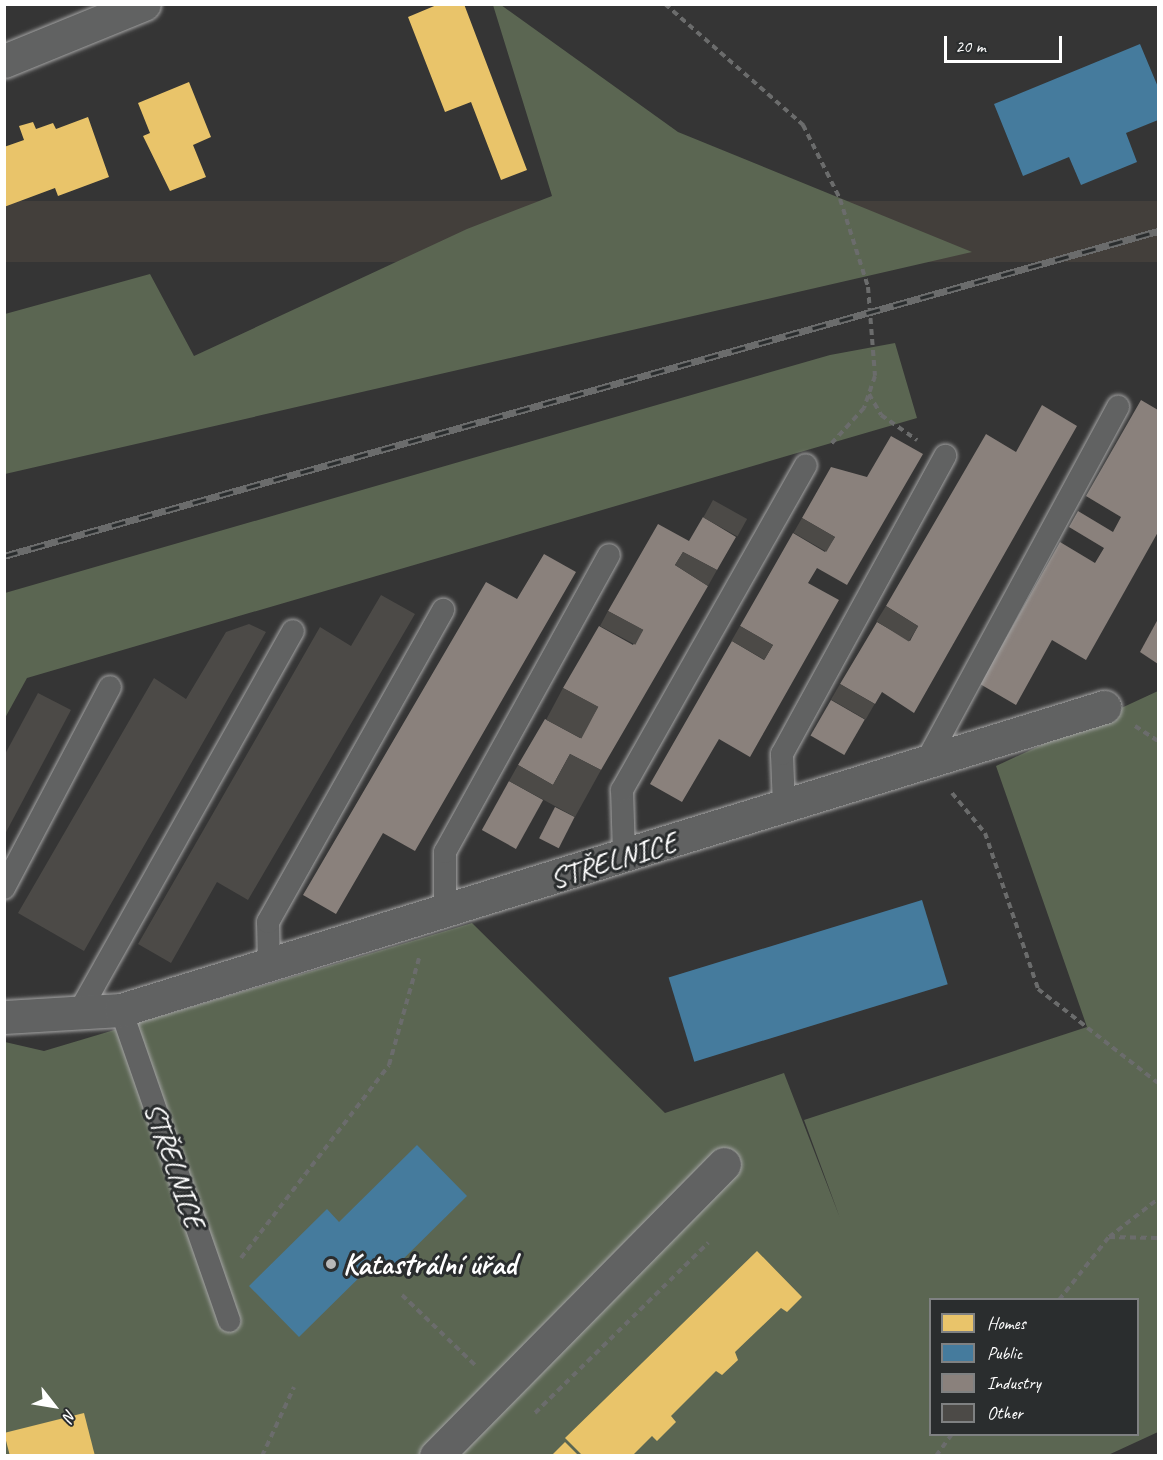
<!DOCTYPE html>
<html>
<head>
<meta charset="utf-8">
<style>
  body { margin:0 }
  #map { position:relative; width:1163px; height:1460px; overflow:hidden; background:#353535; font-family:Caveat,sans-serif }
  div>[style] { position:absolute }
  .built>* { inset:0; background:#433f3b; transform-origin:0 0 }
  .green>* { inset:0; background:#5b6652 }
  .homes>* { inset:0; background:#e9c46a }
  .public>* { inset:0; background:#457b9d; transform-origin:0 0 }
  .industry>* { inset:0; background:#8a817c; transform-origin:0 0 }
  .building>* { inset:0; background:#4c4a47; transform-origin:0 0 }
  .path>* { height:4px; margin-top:-2px; transform-origin:0; background:repeating-linear-gradient(90deg,#6b6c6c 0 6px,transparent 0 10.5px) }
  .roads { filter:drop-shadow(0 0 2px #a4a4a4) drop-shadow(0 0 2px #a4a4a4) }
  .lane>* { height:22px; margin:-11px; padding:0 11px; transform-origin:11px; border-radius:11px; background:#616262 }
  .street>* { height:33px; margin:-16.5px; padding:0 16.5px; transform-origin:16.5px; border-radius:16.5px; background:#616262 }
  .secondary>* { height:33px; margin:-16.5px; padding:0 16.5px; transform-origin:16.5px; border-radius:16.5px; background:#616262 }
  .rail>* { height:7px; margin-top:-3.5px; transform-origin:0; background:repeating-linear-gradient(90deg,#2a2d2e 0 14px,#6b6c6c 0 28px); box-sizing:border-box; border-block:2px solid #6b6c6c }
  .dots>* { width:16px; height:16px; translate:-50% -50%; box-sizing:border-box; border:3px solid #2a2d2e; border-radius:50% }
  span { translate:-50% -50%; white-space:nowrap; text-align:center; line-height:1.15; -webkit-text-stroke:6px #2a2d2e; paint-order:stroke }
  .street-label { font-size:30px; color:#fff }
  .poi-label { font-size:30px; color:#fff; font-weight:700 }
  .left { translate:0 -50%; text-align:left }
  .frame { position:absolute; inset:0; border:6px solid #fff; pointer-events:none }
  .legend { position:absolute; left:929px; top:1298px; width:210px; height:138px; box-sizing:border-box; background:#2a2d2e; border:2px solid #7f8182; margin:0; padding:8px 10px; list-style:none; font-size:18px; color:#fff }
  .legend li { display:flex; align-items:center; gap:12px; height:30px }
  .legend b { width:30px; border:2px solid #7f8182 }
  .north { position:absolute; left:24px; top:1376px; width:60px; height:60px; -webkit-text-stroke:4px #2a2d2e; paint-order:stroke; rotate:121deg; font-size:16px; font-weight:700; line-height:24px; text-align:center; color:#fff }
  .north::after { content:''; display:block; margin:auto; width:21px; height:27px; background:#fff; clip-path:polygon(50% 0,100% 100%,50% 72%,0 100%) }
  .scale { position:absolute; left:944px; top:36px; width:118px; height:27px; box-sizing:border-box; border:3px solid #fff; border-top:0; padding-left:8px; font-size:18px; line-height:21px; white-space:nowrap; color:#fff; -webkit-text-stroke:4px #2a2d2e; paint-order:stroke }
</style>
</head>
<body>
<div id="map">
  <div class="built">
    <div style="left:1158px;top:201px;width:61px;height:1198px;rotate:90deg"></div>
  </div>
  <div class="green">
    <div style="clip-path:polygon(493px 5px,501px 5px,678px 132px,972px 252px,5px 474px,5px 314px,150px 274px,194px 356px,467px 229px,552px 196px)"></div>
    <div style="clip-path:polygon(895px 343px,917px 418px,27px 678px,5px 718px,5px 593px,830px 355px)"></div>
    <div style="clip-path:polygon(evenodd,1158px 691px,1158px 1432px,1106px 1456px,5px 1456px,5px 1042px,44px 1051px,472px 923px,665px 1113px,784px 1073px,840px 1218px,804px 1120px,1087px 1027px,996px 766px,1158px 691px,930px 1300px,1138px 1300px,1138px 1434px,930px 1434px,930px 1300px)"></div>
  </div>
  <div class="homes">
    <div style="clip-path:polygon(439px 4px,464px 4px,527px 170px,501px 180px,471px 102px,445px 112px,408px 17px)"></div>
    <div style="clip-path:polygon(189px 82px,211px 137px,193px 145px,206px 177px,170px 191px,143px 136px,150px 133px,138px 103px)"></div>
    <div style="clip-path:polygon(88px 117px,109px 177px,58px 196px,55px 188px,4px 207px,4px 147px,24px 140px,19px 126px,33px 122px,36px 129px,53px 123px,56px 129px)"></div>
    <div style="clip-path:polygon(757px 1251px,802px 1297px,787px 1312px,781px 1308px,735px 1352px,738px 1360px,722px 1375px,716px 1371px,671px 1416px,676px 1422px,657px 1441px,652px 1436px,632px 1456px,583px 1456px,565px 1438px)"></div>
    <div style="clip-path:polygon(84px 1413px,95px 1456px,10px 1456px,4px 1433px)"></div>
    <div style="clip-path:polygon(565px 1442px,579px 1456px,551px 1456px)"></div>
  </div>
  <div class="public">
    <div style="clip-path:polygon(1140px 44px,1158px 87px,1158px 120px,1126px 133px,1137px 162px,1081px 185px,1069px 157px,1023px 176px,994px 104px)"></div>
    <div style="left:922px;top:900px;width:88px;height:265px;rotate:73deg"></div>
    <div style="clip-path:polygon(417px 1145px,467px 1196px,389px 1273px,376px 1261px,299px 1337px,249px 1286px,327px 1209px,339px 1222px)"></div>
  </div>
  <div class="industry">
    <div style="clip-path:polygon(1141px 400px,1158px 410px,1158px 532px,1086px 660px,1052px 640px,1016px 705px,980px 684px,1060px 542px,1095px 563px,1104px 548px,1069px 527px,1078px 511px,1113px 532px,1121px 517px,1086px 496px)"></div>
    <div style="clip-path:polygon(1042px 405px,1077px 426px,914px 713px,882px 692px,875px 704px,840px 684px,877px 622px,910px 641px,918px 626px,886px 606px,986px 434px,1016px 452px)"></div>
    <div style="clip-path:polygon(891px 436px,923px 454px,847px 585px,817px 568px,808px 583px,839px 600px,750px 757px,719px 739px,682px 802px,650px 784px,732px 641px,764px 660px,773px 645px,740px 626px,793px 533px,825px 552px,835px 537px,802px 518px,831px 467px,867px 477px)"></div>
    <div style="clip-path:polygon(703px 517px,736px 537px,717px 570px,683px 552px,675px 565px,708px 586px,601px 770px,570px 754px,553px 785px,518px 765px,545px 719px,580px 738px,598px 707px,563px 688px,599px 626px,633px 645px,643px 630px,608px 611px,658px 524px,689px 541px)"></div>
    <div style="clip-path:polygon(544px 554px,576px 572px,415px 851px,383px 833px,336px 914px,303px 895px,486px 582px,517px 599px)"></div>
    <div style="clip-path:polygon(1158px 619px,1158px 664px,1140px 652px)"></div>
    <div style="left:831px;top:700px;width:39px;height:41px;rotate:30deg"></div>
    <div style="left:509px;top:781px;width:39px;height:56px;rotate:29deg"></div>
    <div style="left:555px;top:807px;width:22px;height:35px;rotate:27deg"></div>
  </div>
  <div class="building">
    <div style="left:713px;top:500px;width:39px;height:20px;rotate:29deg"></div>
    <div style="left:802px;top:518px;width:38px;height:17px;rotate:30deg"></div>
    <div style="clip-path:polygon(683px 552px,717px 570px,708px 586px,675px 565px)"></div>
    <div style="clip-path:polygon(381px 595px,415px 614px,248px 900px,217px 882px,171px 963px,138px 944px,320px 627px,351px 646px)"></div>
    <div style="left:886px;top:606px;width:38px;height:18px;rotate:32deg"></div>
    <div style="left:608px;top:611px;width:40px;height:17px;rotate:28deg"></div>
    <div style="clip-path:polygon(249px 624px,266px 632px,84px 951px,18px 913px,154px 678px,186px 699px,226px 632px)"></div>
    <div style="left:740px;top:626px;width:38px;height:17px;rotate:30deg"></div>
    <div style="left:840px;top:684px;width:40px;height:18px;rotate:30deg"></div>
    <div style="left:563px;top:688px;width:40px;height:36px;rotate:28deg"></div>
    <div style="clip-path:polygon(38px 693px,71px 710px,4px 836px,4px 756px)"></div>
    <div style="clip-path:polygon(570px 754px,601px 770px,575px 817px,509px 781px,518px 765px,553px 785px)"></div>
  </div>
  <div class="path">
    <div style="left:665px;top:4px;width:184px;rotate:41.2deg"></div>
    <div style="left:803px;top:125px;width:83px;rotate:63.4deg"></div>
    <div style="left:840px;top:199px;width:92px;rotate:72.3deg"></div>
    <div style="left:868px;top:287px;width:89px;rotate:85.5deg"></div>
    <div style="left:875px;top:376px;width:34px;rotate:109deg"></div>
    <div style="left:864px;top:408px;width:52px;rotate:132.6deg"></div>
    <div style="left:869px;top:394px;width:24px;rotate:60deg"></div>
    <div style="left:881px;top:415px;width:44px;rotate:34.8deg"></div>
    <div style="left:1135px;top:726px;width:27px;rotate:33deg"></div>
    <div style="left:952px;top:793px;width:52px;rotate:50.5deg"></div>
    <div style="left:985px;top:833px;width:165px;rotate:71.2deg"></div>
    <div style="left:1038px;top:989px;width:152px;rotate:38.1deg"></div>
    <div style="left:1109px;top:1237px;width:49px;rotate:1.2deg"></div>
    <div style="left:241px;top:1258px;width:243px;rotate:-52.5deg"></div>
    <div style="left:389px;top:1065px;width:111px;rotate:-74.3deg"></div>
    <div style="left:402px;top:1295px;width:101px;rotate:43.8deg"></div>
    <div style="left:1059px;top:1300px;width:80px;rotate:-51.6deg"></div>
    <div style="left:1109px;top:1237px;width:62px;rotate:-37.8deg"></div>
    <div style="left:535px;top:1413px;width:243px;rotate:-44.5deg"></div>
    <div style="left:262px;top:1456px;width:76px;rotate:-65.1deg"></div>
    <div style="left:936px;top:1456px;width:27px;rotate:-54deg"></div>
  </div>
  <div class="roads">
    <div class="lane">
      <div style="left:926px;top:762px;width:404px;rotate:-61.6deg"></div>
      <div style="left:784px;top:807px;width:53px;rotate:-92.2deg"></div>
      <div style="left:782px;top:754px;width:340px;rotate:-61.3deg"></div>
      <div style="left:624px;top:856px;width:66px;rotate:-91.7deg"></div>
      <div style="left:622px;top:790px;width:373px;rotate:-60.5deg"></div>
      <div style="left:4px;top:888px;width:227px;rotate:-62.2deg"></div>
      <div style="left:445px;top:912px;width:60px;rotate:-90deg"></div>
      <div style="left:445px;top:852px;width:339px;rotate:-61.1deg"></div>
      <div style="left:269px;top:968px;width:46px;rotate:-91.2deg"></div>
      <div style="left:268px;top:922px;width:358px;rotate:-60.7deg"></div>
      <div style="left:121px;top:1010px;width:329px;rotate:70.8deg"></div>
      <div style="left:78px;top:1014px;width:439px;rotate:-60.7deg"></div>
    </div>
    <div class="street">
      <div style="left:4px;top:1017px;width:117px;rotate:-3.4deg"></div>
      <div style="left:121px;top:1010px;width:1029px;rotate:-17.13deg"></div>
      <div style="left:436px;top:1456px;width:410px;rotate:-45.4deg"></div>
    </div>
    <div class="secondary">
      <div style="left:4px;top:61px;width:151px;rotate:-22.2deg"></div>
    </div>
  </div>
  <div class="rail">
    <div style="left:4px;top:556px;width:1199px;rotate:-15.73deg"></div>
  </div>
  <div class="dots">
    <div style="left:331px;top:1264px;background:#b8b8b8"></div>
  </div>
  <div class="street-label">
    <span style="left:613px;top:860px;rotate:-17deg">STŘELNICE</span>
    <span style="left:175px;top:1165px;rotate:71deg">STŘELNICE</span>
  </div>
  <div class="poi-label">
    <span class="left" style="left:343px;top:1264px">Katastrální úřad</span>
  </div>
  <div class="frame"></div>
  <ul class="legend">
  <li><b style="height:16px;background:#e9c46a"></b>Homes</li>
  <li><b style="height:16px;background:#457b9d"></b>Public</li>
  <li><b style="height:16px;background:#8a817c"></b>Industry</li>
  <li><b style="height:16px;background:#4c4a47"></b>Other</li>
  </ul>
  <div class="north">N</div>
  <div class="scale">20 m</div>
</div>
</body>
</html>
